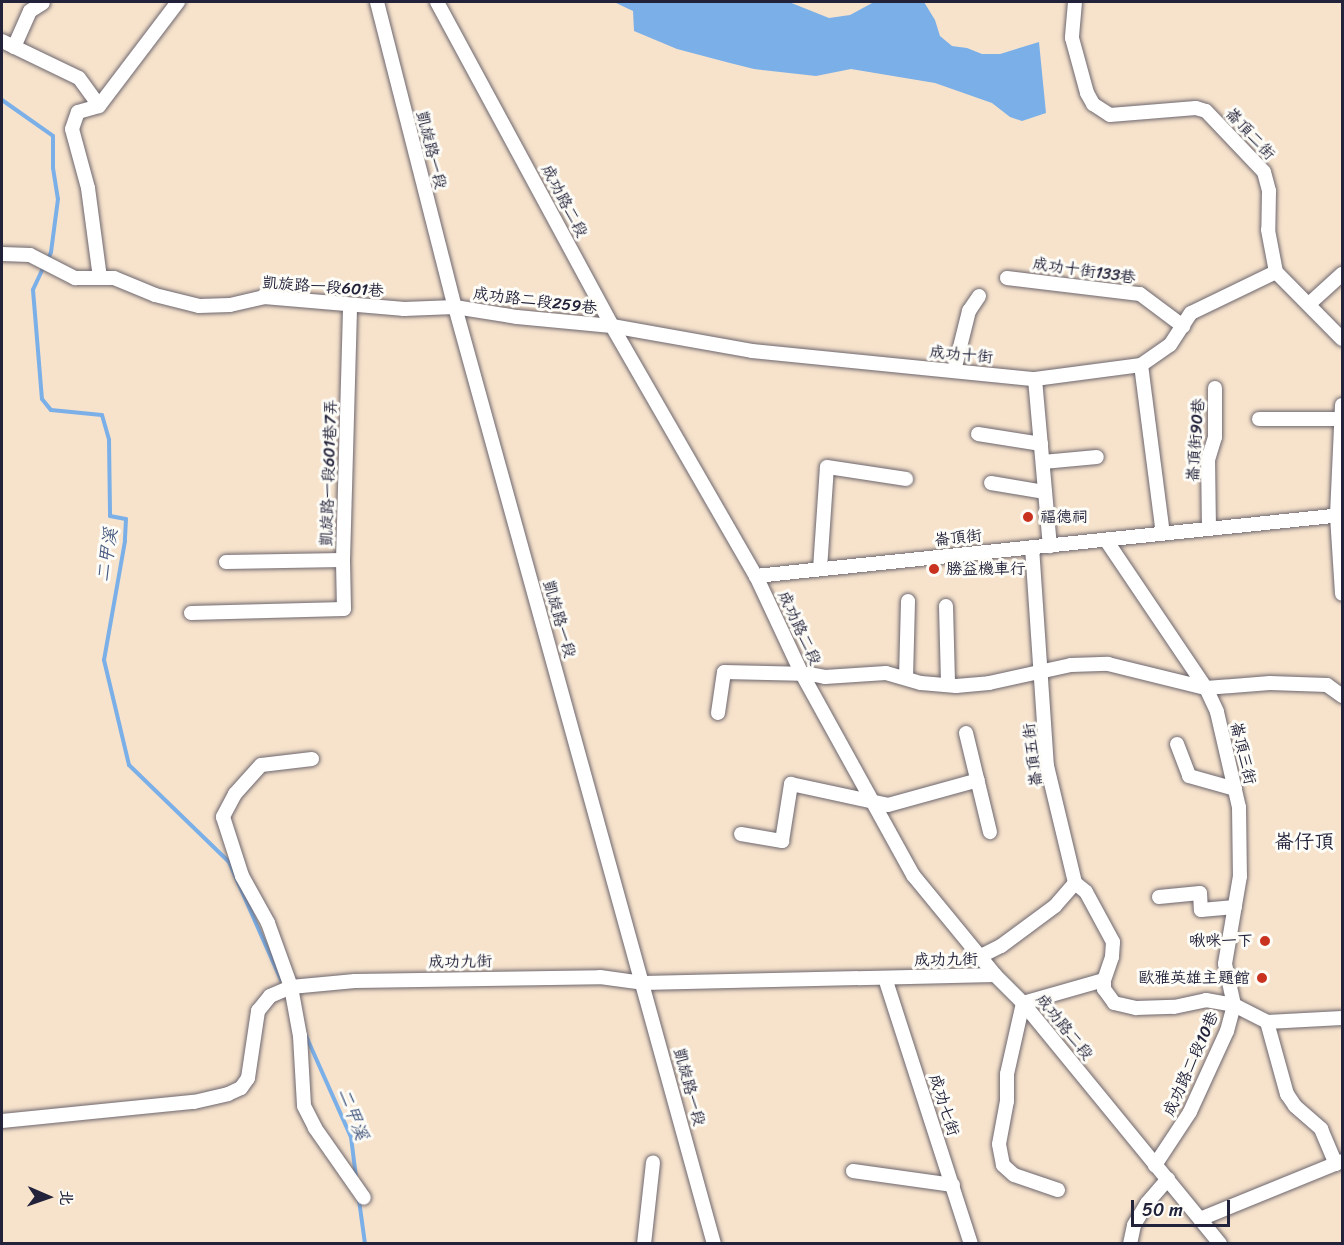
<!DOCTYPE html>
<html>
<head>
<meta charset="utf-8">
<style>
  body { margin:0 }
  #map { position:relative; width:1344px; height:1245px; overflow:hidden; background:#f7e3cc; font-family:Sriracha,"LXGW WenKai TC",sans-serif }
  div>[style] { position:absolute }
  .water>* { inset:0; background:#7bafe8 }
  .stream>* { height:4px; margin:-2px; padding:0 2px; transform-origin:2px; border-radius:2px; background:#7bafe8 }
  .roads { filter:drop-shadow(0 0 2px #6d666e) drop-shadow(0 0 2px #6d666e) }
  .minor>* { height:14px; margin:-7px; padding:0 7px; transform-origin:7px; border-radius:7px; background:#fff }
  .dots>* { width:16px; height:16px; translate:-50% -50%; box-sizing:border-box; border:3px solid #fdfcf7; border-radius:50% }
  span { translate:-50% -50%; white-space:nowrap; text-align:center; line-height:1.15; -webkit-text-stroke:6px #fdfcf7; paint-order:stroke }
  .street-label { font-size:16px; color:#22223b }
  .poi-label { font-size:16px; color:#22223b }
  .left { translate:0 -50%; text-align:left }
  .right { translate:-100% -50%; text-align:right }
  .water-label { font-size:18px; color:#465a80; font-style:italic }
  .quarter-label { font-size:20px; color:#22223b }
  .frame { position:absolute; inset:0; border:3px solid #22223b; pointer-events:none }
  .north { position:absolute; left:18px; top:1167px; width:60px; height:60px; -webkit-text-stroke:4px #fdfcf7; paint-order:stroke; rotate:92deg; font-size:16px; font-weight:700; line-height:24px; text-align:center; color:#22223b }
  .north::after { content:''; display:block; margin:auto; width:21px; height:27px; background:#22223b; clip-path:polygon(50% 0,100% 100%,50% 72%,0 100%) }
  .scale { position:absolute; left:1131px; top:1200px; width:99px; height:27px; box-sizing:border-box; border:3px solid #22223b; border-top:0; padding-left:8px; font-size:18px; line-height:21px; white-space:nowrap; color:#22223b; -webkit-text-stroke:4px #fdfcf7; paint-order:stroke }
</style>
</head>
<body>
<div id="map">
  <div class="water">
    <div style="clip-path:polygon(614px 2px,789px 2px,829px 18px,850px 15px,874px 2px,924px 2px,935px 20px,940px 36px,952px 46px,967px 48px,982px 54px,1000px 54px,1039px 42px,1046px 113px,1022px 121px,1010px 117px,992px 103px,935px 83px,851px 69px,816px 76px,754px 69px,730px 63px,677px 49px,634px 31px,633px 11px)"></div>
  </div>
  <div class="stream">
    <div style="left:2px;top:100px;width:62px;rotate:35.2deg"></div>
    <div style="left:53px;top:136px;width:32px;rotate:90deg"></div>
    <div style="left:53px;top:168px;width:31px;rotate:81deg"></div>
    <div style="left:58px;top:199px;width:53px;rotate:97.5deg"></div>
    <div style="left:51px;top:252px;width:9px;rotate:111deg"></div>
    <div style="left:44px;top:266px;width:26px;rotate:115deg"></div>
    <div style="left:33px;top:290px;width:109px;rotate:85.3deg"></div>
    <div style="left:42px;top:399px;width:14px;rotate:51deg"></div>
    <div style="left:51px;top:410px;width:51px;rotate:5.6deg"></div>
    <div style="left:102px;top:415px;width:26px;rotate:74deg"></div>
    <div style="left:109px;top:440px;width:76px;rotate:89.2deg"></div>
    <div style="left:110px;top:516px;width:16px;rotate:11deg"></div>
    <div style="left:126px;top:519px;width:22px;rotate:93deg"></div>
    <div style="left:125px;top:541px;width:121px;rotate:100deg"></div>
    <div style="left:104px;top:660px;width:108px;rotate:76.6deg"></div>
    <div style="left:129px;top:765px;width:139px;rotate:44.1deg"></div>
    <div style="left:229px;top:862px;width:129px;rotate:66.2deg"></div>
    <div style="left:306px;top:1036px;width:111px;rotate:66deg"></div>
    <div style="left:351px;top:1137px;width:40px;rotate:82.9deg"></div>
    <div style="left:359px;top:1200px;width:44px;rotate:82.2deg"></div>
  </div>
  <div class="roads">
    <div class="minor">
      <div style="left:377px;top:2px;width:315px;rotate:75.7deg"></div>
      <div style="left:455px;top:307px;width:972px;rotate:74.55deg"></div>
      <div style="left:437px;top:2px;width:368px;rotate:61.6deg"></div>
      <div style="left:612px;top:326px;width:289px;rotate:60.1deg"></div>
      <div style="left:756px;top:576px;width:108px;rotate:64.9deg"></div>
      <div style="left:802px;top:674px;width:230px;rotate:61.1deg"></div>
      <div style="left:913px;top:875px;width:129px;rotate:50.6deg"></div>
      <div style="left:995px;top:975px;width:40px;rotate:45deg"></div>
      <div style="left:1023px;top:1003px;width:311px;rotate:50.7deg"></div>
      <div style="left:1075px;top:2px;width:36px;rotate:95deg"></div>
      <div style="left:1072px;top:38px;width:57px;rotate:74.7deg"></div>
      <div style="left:1087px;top:93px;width:13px;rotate:61deg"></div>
      <div style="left:1093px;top:104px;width:20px;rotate:33deg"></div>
      <div style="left:1110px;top:115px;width:86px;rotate:-4.7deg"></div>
      <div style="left:1196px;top:108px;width:10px;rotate:17deg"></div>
      <div style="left:1206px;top:111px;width:84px;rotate:46.4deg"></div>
      <div style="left:1264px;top:172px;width:20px;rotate:75deg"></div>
      <div style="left:1269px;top:191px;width:39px;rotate:91deg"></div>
      <div style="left:1268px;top:230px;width:43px;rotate:79.2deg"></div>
      <div style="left:1276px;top:272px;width:94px;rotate:45.4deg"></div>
      <div style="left:2px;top:41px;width:85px;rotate:25.7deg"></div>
      <div style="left:79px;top:78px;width:34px;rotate:54deg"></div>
      <div style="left:14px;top:47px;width:39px;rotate:-66deg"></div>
      <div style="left:30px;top:11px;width:15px;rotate:-32deg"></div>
      <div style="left:2px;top:254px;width:28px;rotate:2deg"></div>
      <div style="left:30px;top:255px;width:51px;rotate:27.1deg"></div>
      <div style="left:75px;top:278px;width:39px"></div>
      <div style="left:114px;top:278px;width:44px;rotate:22.5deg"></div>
      <div style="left:155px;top:295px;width:45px;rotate:14deg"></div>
      <div style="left:199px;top:306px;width:31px;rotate:-2deg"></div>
      <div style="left:230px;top:305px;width:35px;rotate:-13deg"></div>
      <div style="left:264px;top:297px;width:141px;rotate:4.9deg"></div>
      <div style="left:404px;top:309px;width:51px;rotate:-2.2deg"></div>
      <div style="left:455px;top:307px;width:63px;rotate:9.2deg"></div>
      <div style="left:517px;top:317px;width:95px;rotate:5.4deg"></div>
      <div style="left:612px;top:326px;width:142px;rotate:10.1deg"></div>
      <div style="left:752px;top:351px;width:284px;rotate:5.7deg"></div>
      <div style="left:1035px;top:379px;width:107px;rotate:-7.5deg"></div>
      <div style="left:1141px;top:365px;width:35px;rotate:-35deg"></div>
      <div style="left:1170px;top:345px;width:38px;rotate:-57deg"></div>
      <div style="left:1191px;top:313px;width:94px;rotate:-25.8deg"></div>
      <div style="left:100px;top:278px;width:91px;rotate:-97.6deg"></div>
      <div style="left:88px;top:188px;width:61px;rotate:-105.2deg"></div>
      <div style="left:72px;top:129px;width:18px;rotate:-71deg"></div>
      <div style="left:78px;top:112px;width:22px;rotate:-16deg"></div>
      <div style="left:99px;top:106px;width:131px;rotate:-52.8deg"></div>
      <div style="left:1007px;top:278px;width:134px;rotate:6.9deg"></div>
      <div style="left:1140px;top:294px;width:54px;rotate:36.7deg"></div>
      <div style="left:1309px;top:304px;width:45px;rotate:-42.3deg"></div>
      <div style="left:1141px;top:365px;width:170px;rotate:82.6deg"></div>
      <div style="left:954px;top:371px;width:62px;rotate:-76deg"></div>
      <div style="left:969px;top:311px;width:18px;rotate:-56deg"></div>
      <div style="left:1035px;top:379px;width:168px;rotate:84.9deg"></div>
      <div style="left:1342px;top:405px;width:111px;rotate:92.6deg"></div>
      <div style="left:1337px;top:516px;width:78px;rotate:86.3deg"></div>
      <div style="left:1259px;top:419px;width:82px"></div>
      <div style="left:978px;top:434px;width:64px;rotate:9deg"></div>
      <div style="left:1043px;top:462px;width:54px;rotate:-5.3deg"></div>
      <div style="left:991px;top:483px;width:55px;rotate:9.5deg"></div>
      <div style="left:1209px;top:529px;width:69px;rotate:-90.8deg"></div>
      <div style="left:1208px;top:460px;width:24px;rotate:-73deg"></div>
      <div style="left:1215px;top:437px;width:49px;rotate:-90deg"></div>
      <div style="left:1106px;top:540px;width:179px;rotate:56deg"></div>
      <div style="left:1206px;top:688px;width:26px;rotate:65deg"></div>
      <div style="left:1217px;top:712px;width:98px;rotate:77deg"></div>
      <div style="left:1239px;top:807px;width:69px;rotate:89.2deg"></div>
      <div style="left:1240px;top:876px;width:89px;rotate:99.7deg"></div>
      <div style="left:1225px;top:964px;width:42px;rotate:77.6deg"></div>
      <div style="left:1234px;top:1005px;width:27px;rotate:105deg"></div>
      <div style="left:1227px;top:1031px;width:89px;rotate:114.6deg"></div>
      <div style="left:1190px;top:1112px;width:64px;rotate:123.4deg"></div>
      <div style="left:1032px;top:547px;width:220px;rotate:86.1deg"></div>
      <div style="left:1047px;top:766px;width:120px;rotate:76.5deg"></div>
      <div style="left:1075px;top:883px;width:14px;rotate:39deg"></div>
      <div style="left:1086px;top:892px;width:57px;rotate:61.6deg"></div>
      <div style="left:1113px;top:942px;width:15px;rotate:94deg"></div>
      <div style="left:1112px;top:957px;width:24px;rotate:109deg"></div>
      <div style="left:226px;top:562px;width:117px;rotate:-1deg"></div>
      <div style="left:820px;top:569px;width:102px;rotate:-86.1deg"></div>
      <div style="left:827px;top:467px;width:80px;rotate:8.6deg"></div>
      <div style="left:756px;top:576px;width:589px;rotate:-5.94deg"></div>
      <div style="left:946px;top:606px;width:79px;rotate:88.5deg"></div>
      <div style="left:191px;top:613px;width:153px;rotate:-1.5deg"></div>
      <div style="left:344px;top:609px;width:49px;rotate:-91.2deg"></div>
      <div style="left:343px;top:560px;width:254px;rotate:-88.4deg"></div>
      <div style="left:906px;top:678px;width:77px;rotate:-88.5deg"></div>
      <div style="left:718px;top:713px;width:41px;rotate:-81.7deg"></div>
      <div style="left:724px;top:672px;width:86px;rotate:1.3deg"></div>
      <div style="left:810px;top:674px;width:15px;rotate:11deg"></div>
      <div style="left:825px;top:677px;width:61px;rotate:-3.8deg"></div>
      <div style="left:886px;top:673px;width:36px;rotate:16deg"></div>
      <div style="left:921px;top:683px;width:35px;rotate:5deg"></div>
      <div style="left:956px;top:686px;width:33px;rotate:-5deg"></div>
      <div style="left:989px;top:683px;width:84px;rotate:-12.4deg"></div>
      <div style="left:1071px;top:665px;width:37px;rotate:-2deg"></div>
      <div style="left:1108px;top:664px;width:101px;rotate:13.8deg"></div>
      <div style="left:1206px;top:688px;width:64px;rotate:-4.5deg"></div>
      <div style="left:1270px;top:683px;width:57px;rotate:2deg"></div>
      <div style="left:1327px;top:685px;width:19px;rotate:36deg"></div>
      <div style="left:966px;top:733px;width:102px;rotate:76.4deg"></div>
      <div style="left:1177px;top:744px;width:34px;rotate:69deg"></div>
      <div style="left:1189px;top:776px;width:48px;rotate:15.8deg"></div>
      <div style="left:312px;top:759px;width:51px;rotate:173.3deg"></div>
      <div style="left:261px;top:765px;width:39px;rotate:132deg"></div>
      <div style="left:235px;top:794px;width:26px;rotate:118deg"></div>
      <div style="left:223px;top:817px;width:62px;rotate:72.1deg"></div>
      <div style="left:242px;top:876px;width:54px;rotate:61deg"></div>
      <div style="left:268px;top:923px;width:68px;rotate:70.2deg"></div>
      <div style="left:291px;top:987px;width:50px;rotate:79.6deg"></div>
      <div style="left:300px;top:1036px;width:70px;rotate:86.7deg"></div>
      <div style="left:304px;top:1106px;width:25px;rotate:63deg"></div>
      <div style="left:315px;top:1128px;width:85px;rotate:55deg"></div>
      <div style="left:741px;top:834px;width:42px;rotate:9.7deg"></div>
      <div style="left:782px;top:841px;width:58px;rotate:-81deg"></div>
      <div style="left:791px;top:784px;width:99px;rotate:12.2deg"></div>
      <div style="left:888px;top:805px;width:93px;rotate:-15.5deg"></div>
      <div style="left:1159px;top:897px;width:41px;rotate:-5.6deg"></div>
      <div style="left:1200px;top:893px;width:17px;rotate:87deg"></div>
      <div style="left:1201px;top:910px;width:34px;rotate:-5deg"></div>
      <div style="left:979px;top:957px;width:25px;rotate:-27deg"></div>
      <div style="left:1001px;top:946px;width:67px;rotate:-36.5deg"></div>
      <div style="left:1055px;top:906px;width:30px;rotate:-49deg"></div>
      <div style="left:885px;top:978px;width:280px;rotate:72.1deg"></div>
      <div style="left:1267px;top:1022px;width:75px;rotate:74.5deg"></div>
      <div style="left:1287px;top:1094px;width:14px;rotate:56deg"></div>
      <div style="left:1295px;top:1106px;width:35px;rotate:41deg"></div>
      <div style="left:1321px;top:1129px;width:38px;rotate:67deg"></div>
      <div style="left:2px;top:1121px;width:193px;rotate:-5.7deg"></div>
      <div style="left:194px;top:1102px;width:35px;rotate:-13deg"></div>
      <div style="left:228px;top:1094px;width:14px;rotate:-25deg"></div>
      <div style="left:241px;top:1088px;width:12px;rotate:-55deg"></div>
      <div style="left:248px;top:1078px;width:68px;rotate:-81.5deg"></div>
      <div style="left:258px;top:1011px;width:19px;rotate:-51deg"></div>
      <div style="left:270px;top:996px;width:23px;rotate:-23deg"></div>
      <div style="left:291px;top:987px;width:64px;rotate:-5.4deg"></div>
      <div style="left:355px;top:981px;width:245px;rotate:-0.9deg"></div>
      <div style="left:600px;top:977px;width:43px;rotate:7.9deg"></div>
      <div style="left:643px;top:983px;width:352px;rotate:-1.3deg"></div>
      <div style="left:853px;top:1171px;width:101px;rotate:8deg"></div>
      <div style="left:1058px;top:1190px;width:46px;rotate:-161.2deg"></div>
      <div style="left:1014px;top:1175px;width:15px;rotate:-138deg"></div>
      <div style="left:1003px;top:1165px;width:21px;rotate:-101deg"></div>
      <div style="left:999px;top:1144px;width:44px;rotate:-79.5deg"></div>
      <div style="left:1007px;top:1101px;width:27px;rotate:-90deg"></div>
      <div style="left:1007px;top:1074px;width:73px;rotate:-77.3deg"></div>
      <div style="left:1023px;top:1003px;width:84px;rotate:-15.9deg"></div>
      <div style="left:1104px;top:980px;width:9px;rotate:90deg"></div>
      <div style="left:1104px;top:989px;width:17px;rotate:54deg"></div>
      <div style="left:1114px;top:1003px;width:23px;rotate:13deg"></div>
      <div style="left:1136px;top:1008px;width:38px;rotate:-2deg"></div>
      <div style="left:1174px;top:1007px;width:33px;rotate:-12deg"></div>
      <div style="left:1206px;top:1000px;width:28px;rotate:10deg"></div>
      <div style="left:1234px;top:1005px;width:37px;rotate:27deg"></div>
      <div style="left:1267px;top:1022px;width:75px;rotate:-3.1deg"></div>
      <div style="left:1200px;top:1219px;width:153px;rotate:-22.2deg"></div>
      <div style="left:644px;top:1244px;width:82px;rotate:-83.7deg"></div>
      <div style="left:1130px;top:1244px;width:19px;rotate:-78deg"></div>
      <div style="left:1134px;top:1225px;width:26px;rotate:-59deg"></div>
      <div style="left:1147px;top:1203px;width:32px;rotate:-49deg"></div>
    </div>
  </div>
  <div class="dots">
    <div style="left:1028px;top:517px;background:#c8321e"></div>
    <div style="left:934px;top:569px;background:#c8321e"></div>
    <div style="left:1265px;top:941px;background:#c8321e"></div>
    <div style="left:1262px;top:978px;background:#c8321e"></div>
  </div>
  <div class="street-label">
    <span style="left:1250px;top:134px;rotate:47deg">崙頂二街</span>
    <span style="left:431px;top:150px;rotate:76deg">凱旋路一段</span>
    <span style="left:564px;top:201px;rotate:62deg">成功路二段</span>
    <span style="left:1084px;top:271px;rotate:8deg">成功十街133巷</span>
    <span style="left:323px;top:287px;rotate:4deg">凱旋路一段601巷</span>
    <span style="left:535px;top:301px;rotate:7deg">成功路二段259巷</span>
    <span style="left:961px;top:355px;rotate:5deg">成功十街</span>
    <span style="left:1196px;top:440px;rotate:-86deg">崙頂街90巷</span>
    <span style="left:329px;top:473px;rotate:-88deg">凱旋路一段601巷7弄</span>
    <span style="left:958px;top:538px;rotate:-6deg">崙頂街</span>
    <span style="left:559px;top:619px;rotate:74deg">凱旋路一段</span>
    <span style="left:799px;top:628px;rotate:65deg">成功路二段</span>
    <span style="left:1243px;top:753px;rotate:77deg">崙頂三街</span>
    <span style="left:1033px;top:755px;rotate:-97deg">崙頂五街</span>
    <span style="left:946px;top:960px;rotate:-1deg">成功九街</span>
    <span style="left:460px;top:962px;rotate:-1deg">成功九街</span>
    <span style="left:1064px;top:1027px;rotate:51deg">成功路二段</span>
    <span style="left:1191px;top:1064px;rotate:-66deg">成功路二段10巷</span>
    <span style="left:689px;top:1087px;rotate:75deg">凱旋路一段</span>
    <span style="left:944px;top:1105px;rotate:72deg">成功七街</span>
  </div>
  <div class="poi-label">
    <span class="left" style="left:1040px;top:517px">福德祠</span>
    <span class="left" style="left:946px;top:569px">勝益機車行</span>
    <span class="right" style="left:1253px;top:941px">啾咪一下</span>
    <span class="right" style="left:1250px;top:978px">歐雅英雄主題館</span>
  </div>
  <div class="water-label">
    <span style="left:107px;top:555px;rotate:-81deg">二甲溪</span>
    <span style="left:353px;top:1114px;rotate:69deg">二甲溪</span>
  </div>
  <div class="quarter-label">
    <span style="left:1304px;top:841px">崙仔頂</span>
  </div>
  <div class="frame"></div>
  <div class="north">北</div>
  <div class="scale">50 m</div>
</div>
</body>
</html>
